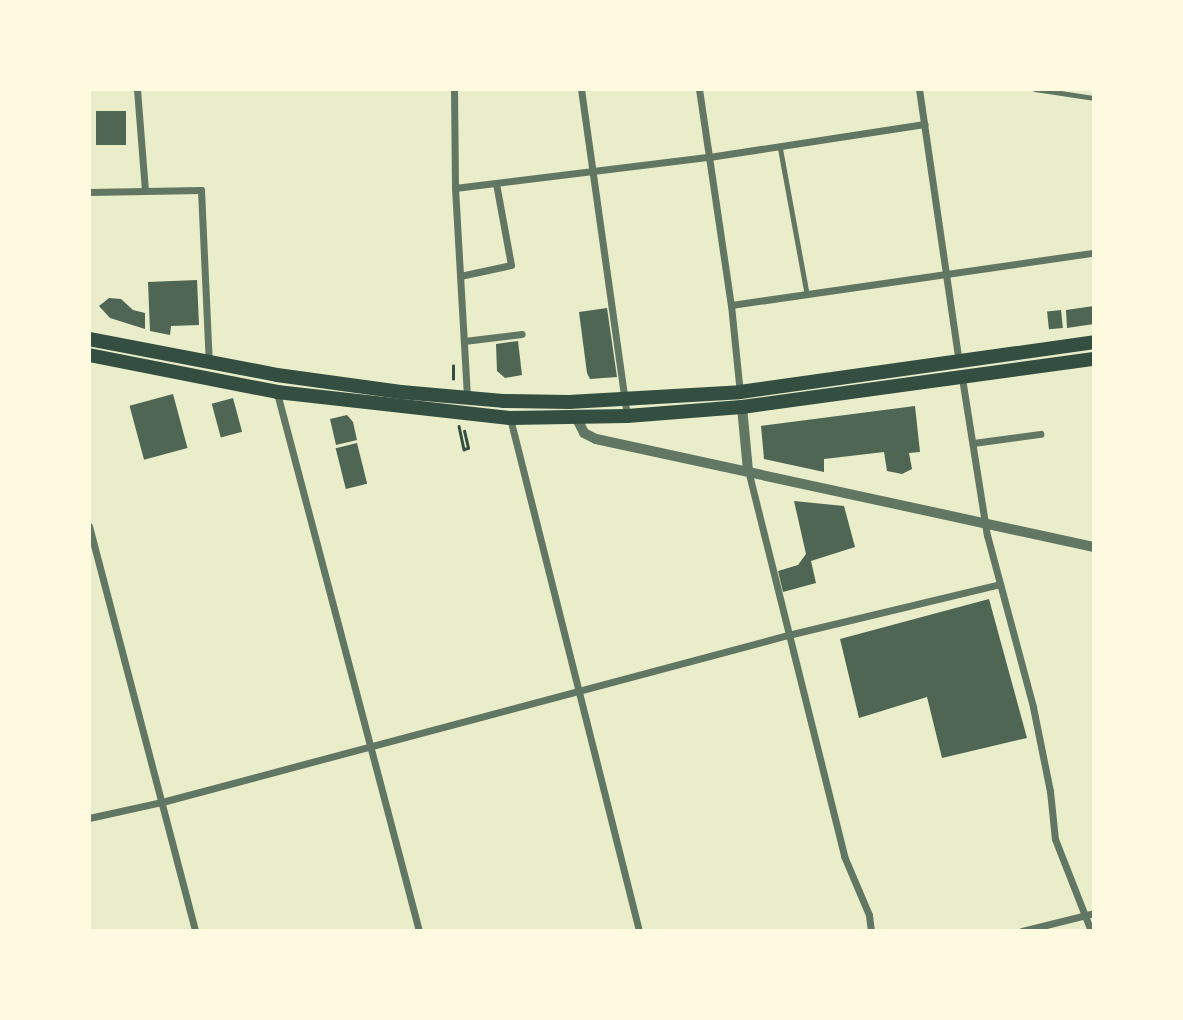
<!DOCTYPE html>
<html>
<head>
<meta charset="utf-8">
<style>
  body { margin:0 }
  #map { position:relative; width:1183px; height:1020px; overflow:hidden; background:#e9edc9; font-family:"Varela Round",sans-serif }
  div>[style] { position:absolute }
  .building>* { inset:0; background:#4f6655; transform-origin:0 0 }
  .path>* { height:2.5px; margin:-1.25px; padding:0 1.25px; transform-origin:1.25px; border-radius:1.25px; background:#344e41 }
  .service>* { height:4.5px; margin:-2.25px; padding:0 2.25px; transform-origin:2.25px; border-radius:2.25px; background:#617663 }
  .minor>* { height:7px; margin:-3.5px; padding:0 3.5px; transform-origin:3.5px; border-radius:3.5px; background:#617663 }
  .tertiary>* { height:10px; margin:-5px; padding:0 5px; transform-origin:5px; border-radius:5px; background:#617663 }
  .trunk>* { height:14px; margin:-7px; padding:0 7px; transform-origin:7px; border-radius:7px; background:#344e41 }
  span { translate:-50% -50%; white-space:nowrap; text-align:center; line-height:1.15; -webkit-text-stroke:7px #fefae0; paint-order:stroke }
  .frame { position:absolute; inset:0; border:91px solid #fefae0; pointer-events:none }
</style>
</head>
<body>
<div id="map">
  <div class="building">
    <div style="left:96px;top:111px;width:30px;height:34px"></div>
    <div style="clip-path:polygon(197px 280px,199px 325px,171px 326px,170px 335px,150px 331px,148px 282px)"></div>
    <div style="clip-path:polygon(109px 298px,121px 299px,133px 310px,145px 313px,145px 329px,110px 318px,99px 306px)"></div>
    <div style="clip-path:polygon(1094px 306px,1094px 324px,1067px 328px,1066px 310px)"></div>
    <div style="clip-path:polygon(607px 308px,617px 377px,590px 379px,587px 373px,579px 312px)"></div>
    <div style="left:1061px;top:310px;width:18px;height:14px;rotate:84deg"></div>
    <div style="clip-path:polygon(518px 341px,522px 375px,505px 378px,497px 371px,496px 344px)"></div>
    <div style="left:173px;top:394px;width:56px;height:45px;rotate:75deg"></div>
    <div style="left:233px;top:398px;width:35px;height:22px;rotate:75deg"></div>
    <div style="clip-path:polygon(915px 406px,920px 452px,909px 453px,912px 469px,902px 474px,887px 471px,884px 452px,824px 459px,824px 472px,764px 459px,761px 426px)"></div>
    <div style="clip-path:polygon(347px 415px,353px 422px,357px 440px,336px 445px,330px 419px)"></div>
    <div style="left:357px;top:443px;width:42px;height:22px;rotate:76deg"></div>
    <div style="clip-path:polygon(794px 501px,844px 506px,855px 547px,811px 561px,816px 583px,783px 592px,778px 571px,798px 565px,806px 554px)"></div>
    <div style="clip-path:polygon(989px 599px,1027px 738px,942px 758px,927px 697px,859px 718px,840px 639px)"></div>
  </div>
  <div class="path">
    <div style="left:453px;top:379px;width:13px;rotate:-90deg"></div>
    <div style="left:459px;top:426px;width:24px;rotate:78deg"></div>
    <div style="left:464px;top:449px;width:4px;rotate:-14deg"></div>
    <div style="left:468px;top:448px;width:17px;rotate:-103deg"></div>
  </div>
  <div class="service">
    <div style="left:1035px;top:89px;width:60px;rotate:8.7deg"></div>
    <div style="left:780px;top:146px;width:149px;rotate:79.6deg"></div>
  </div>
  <div class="minor">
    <div style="left:137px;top:89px;width:101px;rotate:85.5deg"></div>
    <div style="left:454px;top:89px;width:99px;rotate:89.4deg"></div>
    <div style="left:455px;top:188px;width:211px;rotate:86.7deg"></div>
    <div style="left:581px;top:89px;width:330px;rotate:82deg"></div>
    <div style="left:699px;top:89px;width:218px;rotate:81.6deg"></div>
    <div style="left:731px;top:305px;width:88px;rotate:84.2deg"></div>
    <div style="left:919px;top:89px;width:276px;rotate:81.7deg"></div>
    <div style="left:455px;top:188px;width:256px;rotate:-7deg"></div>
    <div style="left:709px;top:157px;width:218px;rotate:-8.7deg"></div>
    <div style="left:89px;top:192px;width:112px;rotate:-1deg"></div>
    <div style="left:201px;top:190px;width:174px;rotate:87.4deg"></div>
    <div style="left:460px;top:276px;width:52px;rotate:-12.2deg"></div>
    <div style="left:511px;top:265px;width:83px;rotate:-100.4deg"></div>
    <div style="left:731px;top:305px;width:367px;rotate:-8.2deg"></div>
    <div style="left:464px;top:341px;width:58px;rotate:-6.9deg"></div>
    <div style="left:962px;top:378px;width:159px;rotate:81deg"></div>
    <div style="left:987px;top:535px;width:178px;rotate:75deg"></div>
    <div style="left:1033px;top:707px;width:86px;rotate:78.6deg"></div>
    <div style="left:1050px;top:791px;width:48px;rotate:84.1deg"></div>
    <div style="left:1055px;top:839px;width:99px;rotate:68.6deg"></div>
    <div style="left:277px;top:393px;width:556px;rotate:75.21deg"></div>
    <div style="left:510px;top:418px;width:529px;rotate:75.88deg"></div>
    <div style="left:973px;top:443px;width:68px;rotate:-7.7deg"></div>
    <div style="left:748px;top:470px;width:398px;rotate:76deg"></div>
    <div style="left:844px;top:856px;width:64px;rotate:67deg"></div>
    <div style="left:869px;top:915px;width:16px;rotate:83deg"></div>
    <div style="left:89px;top:526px;width:419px;rotate:75.3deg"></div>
    <div style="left:89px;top:818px;width:75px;rotate:-12.4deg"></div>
    <div style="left:162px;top:802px;width:648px;rotate:-14.94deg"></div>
    <div style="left:788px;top:635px;width:218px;rotate:-13.5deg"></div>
    <div style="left:1022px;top:931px;width:74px;rotate:-14deg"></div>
  </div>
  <div class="tertiary">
    <div style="left:742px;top:407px;width:63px;rotate:84.6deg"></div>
    <div style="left:576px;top:417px;width:18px;rotate:63deg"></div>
    <div style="left:584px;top:433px;width:13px;rotate:27deg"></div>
    <div style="left:596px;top:439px;width:510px;rotate:12.24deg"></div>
  </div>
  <div class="trunk">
    <div style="left:89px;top:339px;width:191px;rotate:10.8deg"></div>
    <div style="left:277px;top:375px;width:125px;rotate:7.8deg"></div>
    <div style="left:401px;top:392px;width:102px;rotate:5deg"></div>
    <div style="left:503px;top:401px;width:66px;rotate:0.9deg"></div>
    <div style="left:569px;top:402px;width:171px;rotate:-3.3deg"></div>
    <div style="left:740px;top:392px;width:358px;rotate:-8deg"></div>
    <div style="left:89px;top:355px;width:192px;rotate:11.1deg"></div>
    <div style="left:277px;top:392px;width:234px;rotate:6.4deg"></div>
    <div style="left:510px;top:418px;width:117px;rotate:-1deg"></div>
    <div style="left:627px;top:416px;width:115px;rotate:-4.5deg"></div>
    <div style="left:742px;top:407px;width:355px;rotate:-7.8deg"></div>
  </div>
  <div class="frame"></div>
</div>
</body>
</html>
